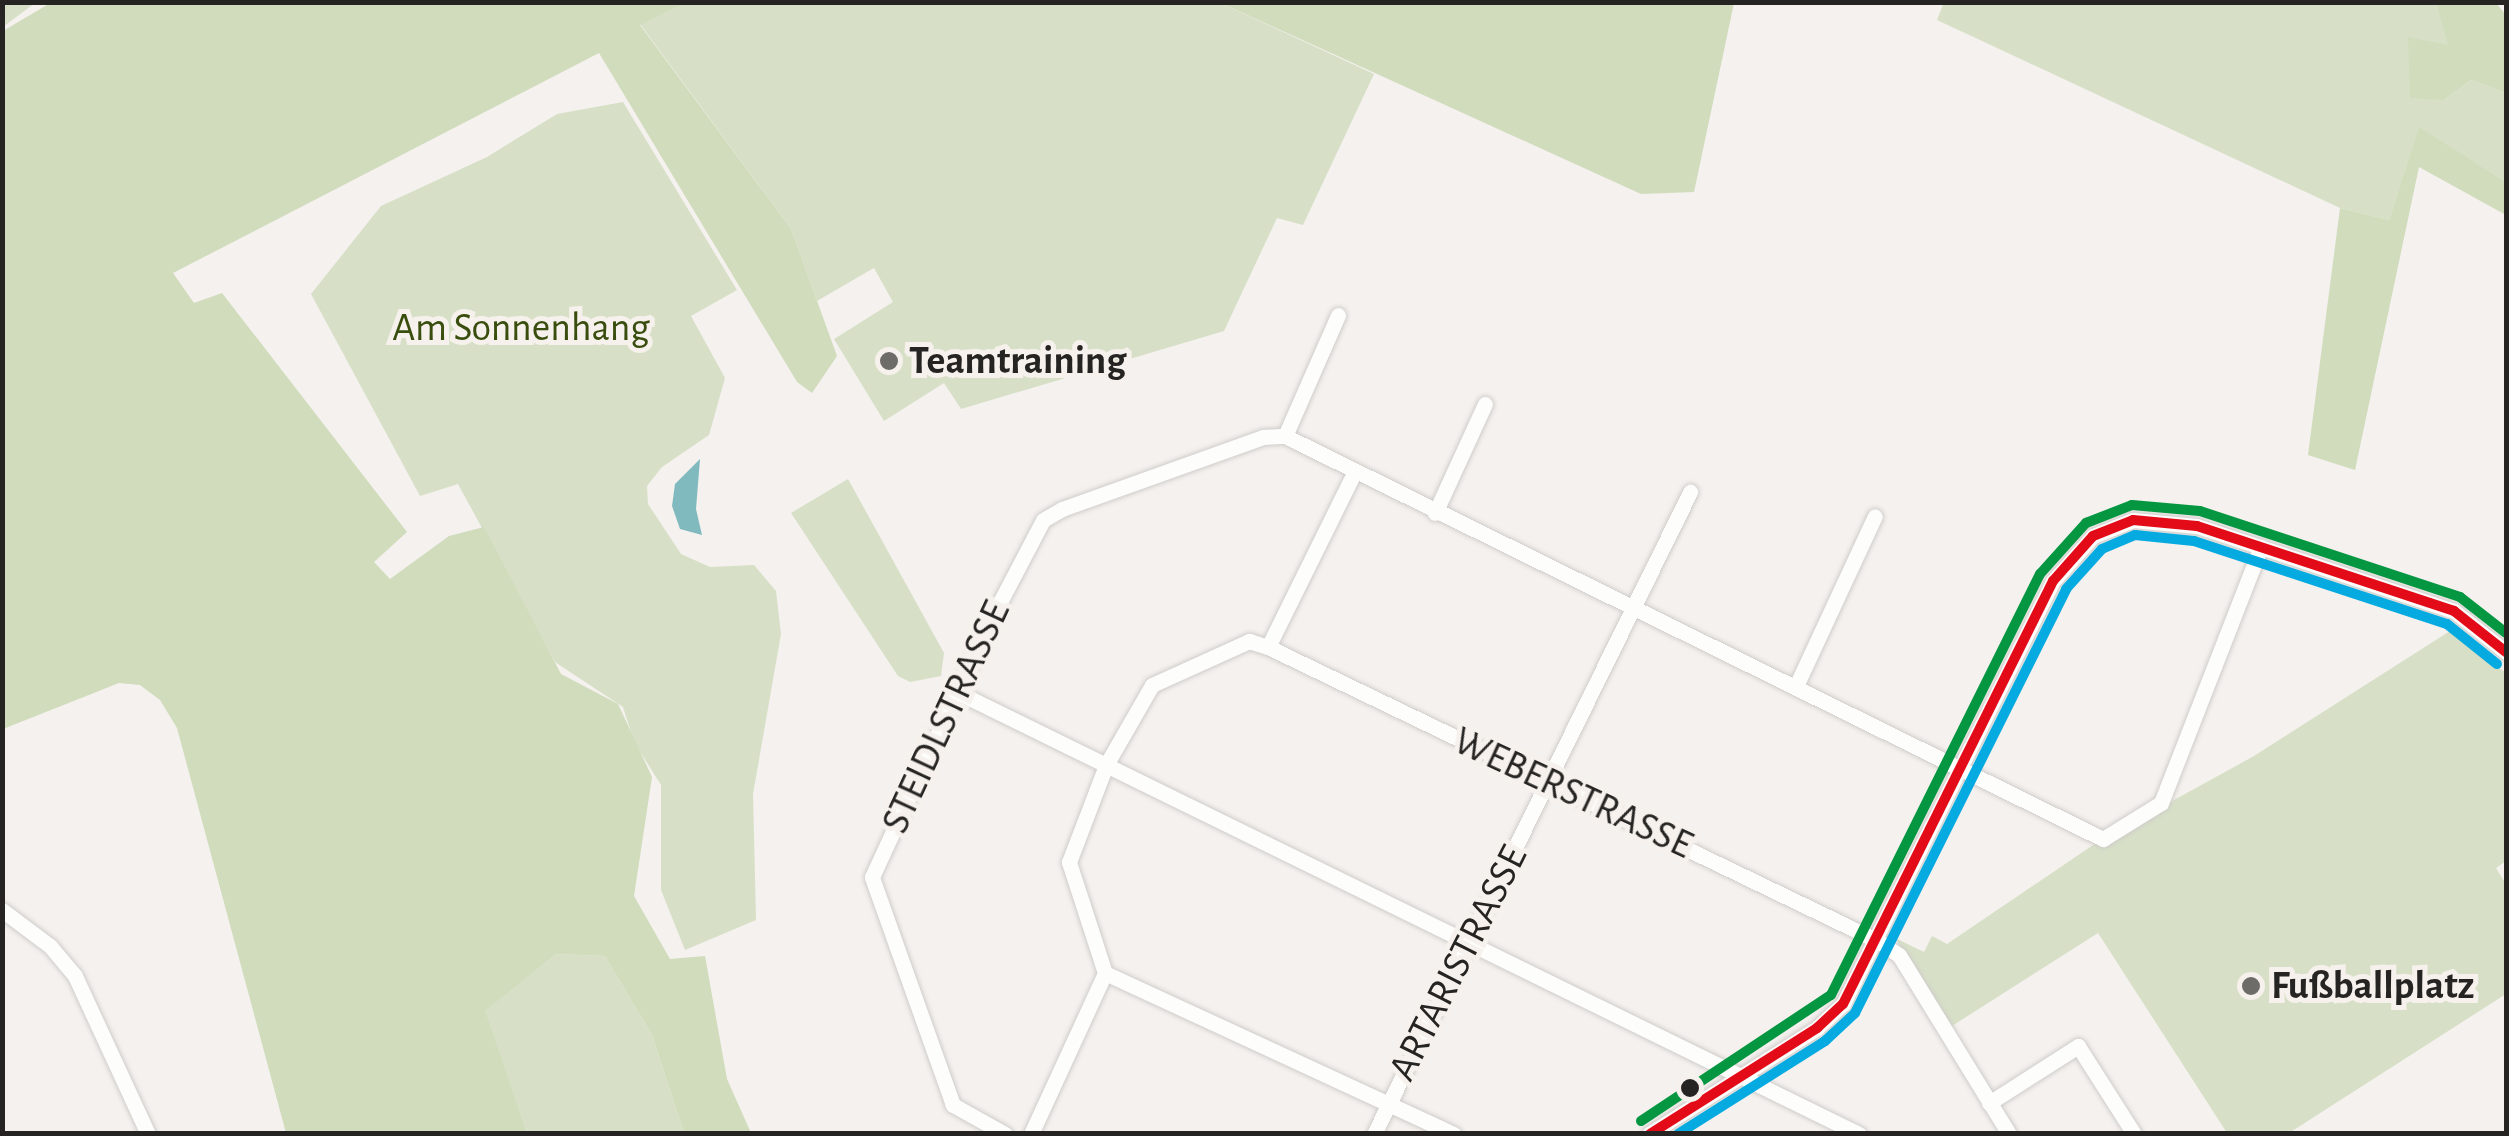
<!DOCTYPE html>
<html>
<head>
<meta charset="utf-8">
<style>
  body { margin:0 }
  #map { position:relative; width:2509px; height:1136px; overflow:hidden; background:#f4f1ee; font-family:"Alegreya Sans",sans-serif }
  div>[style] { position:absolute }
  .green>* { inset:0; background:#d7e0c7 }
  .forest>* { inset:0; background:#d0dcbb }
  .water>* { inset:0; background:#80babf }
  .roads { filter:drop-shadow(0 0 2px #cfccca) drop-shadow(0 0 2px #cfccca) }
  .minor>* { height:15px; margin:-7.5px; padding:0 7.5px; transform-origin:7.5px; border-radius:7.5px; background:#fdfdfc }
  .bus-1>* { height:10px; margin:-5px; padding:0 5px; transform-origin:5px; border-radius:5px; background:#e30b17 }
  .bus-2>* { height:10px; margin:-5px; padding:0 5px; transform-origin:5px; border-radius:5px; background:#05aae1 }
  .bus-3>* { height:10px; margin:-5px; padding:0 5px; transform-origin:5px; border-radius:5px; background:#059641 }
  .dots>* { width:28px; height:28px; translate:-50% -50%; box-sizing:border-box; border:5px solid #f6f1ec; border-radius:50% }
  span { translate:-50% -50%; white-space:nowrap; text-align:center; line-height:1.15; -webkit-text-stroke:10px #f6f1ec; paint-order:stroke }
  .park-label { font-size:40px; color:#394e0e }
  .poi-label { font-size:40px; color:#262422; font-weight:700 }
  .left { translate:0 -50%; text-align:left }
  .street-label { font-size:40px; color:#262422 }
  .frame { position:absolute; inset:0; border:5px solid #262422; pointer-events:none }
</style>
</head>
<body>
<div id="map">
  <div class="green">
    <div style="clip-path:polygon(3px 2px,35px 2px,35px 3px,3px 27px)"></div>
    <div style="clip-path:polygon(684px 2px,1221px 3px,1374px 74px,1303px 225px,1277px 218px,1224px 331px,961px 409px,944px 383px,884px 421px,834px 339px,893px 302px,874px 268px,817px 301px,791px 229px,640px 24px)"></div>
    <div style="clip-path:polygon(1944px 2px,2436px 3px,2449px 45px,2444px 100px,2471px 80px,2506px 93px,2506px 182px,2419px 128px,2389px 220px,2340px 208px,1937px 20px)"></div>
    <div style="clip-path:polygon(623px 102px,737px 290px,691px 316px,725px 378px,709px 435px,662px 467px,647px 486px,648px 504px,681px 554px,710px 567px,754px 565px,776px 591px,781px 634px,753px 794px,756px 920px,685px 950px,661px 890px,661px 785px,634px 742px,623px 707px,555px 662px,458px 484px,420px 496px,311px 294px,381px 206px,487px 157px,557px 114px)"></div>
    <div style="clip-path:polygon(848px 479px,944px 653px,941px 676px,910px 682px,898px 676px,791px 513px)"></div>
    <div style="clip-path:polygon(2450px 631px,2506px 673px,2506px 861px,2496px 868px,2506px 884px,2506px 994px,2289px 1133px,2227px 1133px,2098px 933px,1952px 1026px,1895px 938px,1924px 952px,1932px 936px,1947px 944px,2096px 843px,2254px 756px)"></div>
    <div style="clip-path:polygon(556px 954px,605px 956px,652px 1035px,684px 1133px,527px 1133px,484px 1011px)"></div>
  </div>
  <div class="forest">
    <div style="clip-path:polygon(52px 2px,684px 3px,640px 25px,791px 229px,837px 356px,812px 393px,797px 382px,599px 53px,173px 273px,194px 303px,222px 293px,407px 532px,374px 562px,390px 579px,449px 536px,484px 527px,561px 674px,618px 704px,652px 777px,634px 896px,670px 959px,705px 956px,727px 1079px,751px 1133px,684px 1133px,652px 1035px,605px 956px,556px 954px,485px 1011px,527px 1133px,286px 1133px,177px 728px,160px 700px,140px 685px,119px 683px,3px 729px,3px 31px)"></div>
    <div style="clip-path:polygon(1221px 3px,1734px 2px,1734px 3px,1694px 192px,1641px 194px)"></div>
    <div style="clip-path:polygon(2436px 3px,2496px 3px,2506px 15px,2506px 93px,2471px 80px,2444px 100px,2410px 98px,2408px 37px,2448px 45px)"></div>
    <div style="clip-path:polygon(2419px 127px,2506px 182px,2506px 215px,2419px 167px,2355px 470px,2308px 455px,2340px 208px,2389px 220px)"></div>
  </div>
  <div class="water">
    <div style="clip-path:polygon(700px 459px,696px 509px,702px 535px,680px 529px,672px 506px,675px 484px)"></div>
  </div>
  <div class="roads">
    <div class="minor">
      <div style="left:1285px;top:436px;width:132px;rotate:-66.3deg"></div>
      <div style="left:1435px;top:513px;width:120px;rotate:-65.4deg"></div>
      <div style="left:1268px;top:647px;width:677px;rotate:25.73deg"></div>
      <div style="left:1878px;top:941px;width:25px;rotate:34deg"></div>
      <div style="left:1899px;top:955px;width:210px;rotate:58.4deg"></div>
      <div style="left:1796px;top:686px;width:187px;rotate:-65.1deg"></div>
      <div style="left:955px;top:691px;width:1007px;rotate:26.11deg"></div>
      <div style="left:2px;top:910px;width:60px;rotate:36.9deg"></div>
      <div style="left:50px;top:946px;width:39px;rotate:50deg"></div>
      <div style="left:75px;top:976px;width:174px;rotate:65.2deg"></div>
      <div style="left:1105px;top:973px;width:384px;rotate:24.8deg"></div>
      <div style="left:1989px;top:1103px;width:106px;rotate:-32.6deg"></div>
      <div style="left:2078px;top:1046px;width:104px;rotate:57.5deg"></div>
      <div style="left:1005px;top:1134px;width:60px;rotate:-150.9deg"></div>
      <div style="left:953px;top:1105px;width:242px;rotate:-109.6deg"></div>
      <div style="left:872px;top:877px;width:280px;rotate:-65.3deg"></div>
      <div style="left:989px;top:623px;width:116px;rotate:-62.3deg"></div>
      <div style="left:1043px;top:520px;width:22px;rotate:-30deg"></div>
      <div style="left:1062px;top:509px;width:214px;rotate:-19.7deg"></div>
      <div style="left:1263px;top:437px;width:22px;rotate:-3deg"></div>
      <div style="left:1285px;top:436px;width:912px;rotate:26.23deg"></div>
      <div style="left:2103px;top:839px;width:68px;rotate:-31.8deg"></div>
      <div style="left:2161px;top:803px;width:275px;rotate:-68.7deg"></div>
      <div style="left:1031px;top:1134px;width:177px;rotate:-65.3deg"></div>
      <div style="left:1105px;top:973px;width:117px;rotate:-108deg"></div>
      <div style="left:1069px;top:862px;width:104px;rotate:-69.1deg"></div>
      <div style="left:1106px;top:765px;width:92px;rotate:-60.1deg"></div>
      <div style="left:1152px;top:685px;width:107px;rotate:-24.4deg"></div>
      <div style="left:1249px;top:641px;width:20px;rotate:18deg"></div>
      <div style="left:1268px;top:647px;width:192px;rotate:-63.7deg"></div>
      <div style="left:1374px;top:1134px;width:716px;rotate:-63.79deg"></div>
      <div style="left:1649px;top:1134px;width:199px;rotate:-32.2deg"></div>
      <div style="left:1817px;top:1028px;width:35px;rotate:-43deg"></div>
      <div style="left:1843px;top:1004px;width:472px;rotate:-63.6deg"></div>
      <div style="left:2053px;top:581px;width:60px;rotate:-48.4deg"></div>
      <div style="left:2093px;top:536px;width:43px;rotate:-21.8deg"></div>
      <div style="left:2133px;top:520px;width:64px;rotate:5.4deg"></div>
      <div style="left:2197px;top:526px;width:271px;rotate:18.3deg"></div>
      <div style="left:2454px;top:611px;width:66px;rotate:38.3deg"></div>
    </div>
  </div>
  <div class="bus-1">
    <div style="left:1650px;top:1134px;width:198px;rotate:-32.4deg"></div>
    <div style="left:1817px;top:1028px;width:35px;rotate:-43deg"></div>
    <div style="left:1843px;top:1004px;width:472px;rotate:-63.6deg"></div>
    <div style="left:2053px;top:581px;width:60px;rotate:-48.4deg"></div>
    <div style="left:2093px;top:536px;width:43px;rotate:-21.8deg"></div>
    <div style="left:2133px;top:520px;width:64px;rotate:5.4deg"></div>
    <div style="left:2197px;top:526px;width:271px;rotate:18.3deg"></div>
    <div style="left:2454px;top:611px;width:66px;rotate:38.3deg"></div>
  </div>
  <div class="bus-2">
    <div style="left:1678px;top:1134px;width:174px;rotate:-32.3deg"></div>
    <div style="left:1825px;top:1041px;width:41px;rotate:-43deg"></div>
    <div style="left:1855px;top:1013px;width:474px;rotate:-63.5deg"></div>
    <div style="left:2066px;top:589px;width:54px;rotate:-48deg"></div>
    <div style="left:2102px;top:549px;width:36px;rotate:-23deg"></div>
    <div style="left:2135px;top:535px;width:59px;rotate:5.8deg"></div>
    <div style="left:2194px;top:541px;width:266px;rotate:18.2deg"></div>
    <div style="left:2447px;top:624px;width:64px;rotate:38.7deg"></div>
  </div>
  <div class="bus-3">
    <div style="left:1641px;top:1121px;width:228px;rotate:-33.6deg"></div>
    <div style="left:1831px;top:995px;width:470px;rotate:-63.6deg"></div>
    <div style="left:2040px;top:574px;width:69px;rotate:-48deg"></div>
    <div style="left:2086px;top:523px;width:49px;rotate:-21.4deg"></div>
    <div style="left:2132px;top:505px;width:68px;rotate:5deg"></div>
    <div style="left:2200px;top:511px;width:274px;rotate:18.3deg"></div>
    <div style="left:2460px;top:597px;width:58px;rotate:38deg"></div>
  </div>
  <div class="dots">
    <div style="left:889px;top:361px;background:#6e6c69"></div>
    <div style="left:2251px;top:986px;background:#6e6c69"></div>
    <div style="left:1690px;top:1088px;background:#262422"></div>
  </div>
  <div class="park-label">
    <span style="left:521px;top:328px">Am Sonnenhang</span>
  </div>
  <div class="poi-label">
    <span class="left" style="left:909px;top:361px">Teamtraining</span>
    <span class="left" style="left:2271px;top:986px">Fußballplatz</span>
  </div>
  <div class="street-label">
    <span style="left:946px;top:717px;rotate:-65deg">STEIDLSTRASSE</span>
    <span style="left:1573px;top:793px;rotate:25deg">WEBERSTRASSE</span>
    <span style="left:1458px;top:963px;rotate:-63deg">ARTARISTRASSE</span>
  </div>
  <div class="frame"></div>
</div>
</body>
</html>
